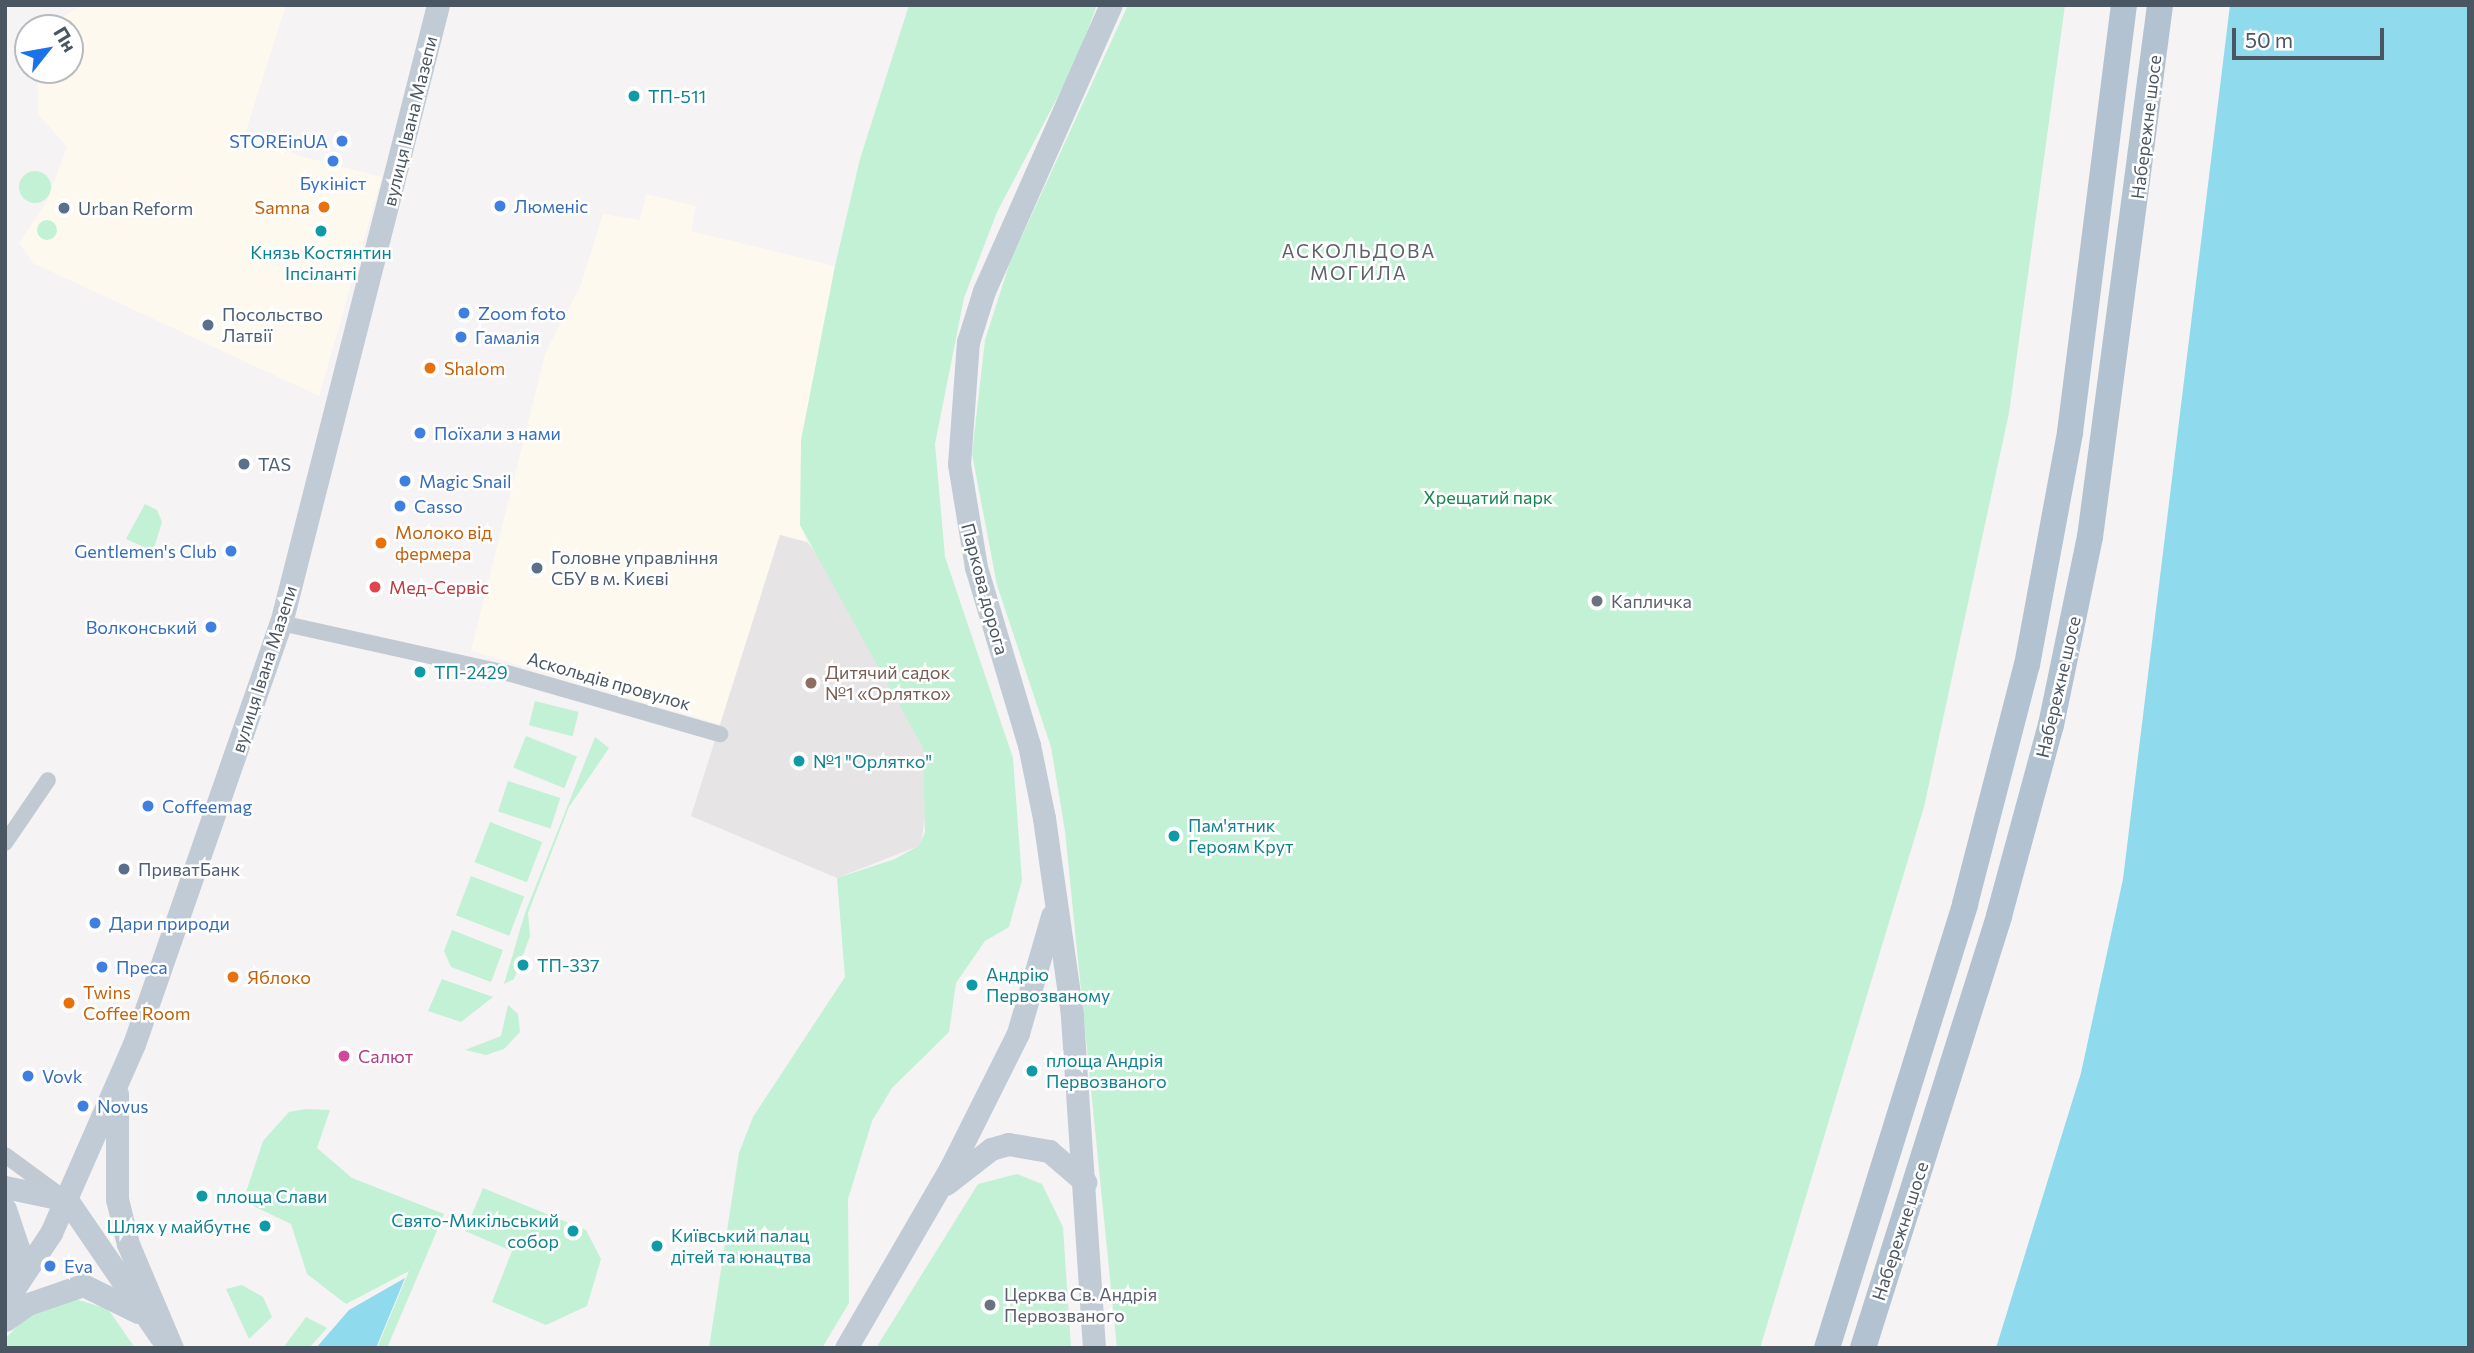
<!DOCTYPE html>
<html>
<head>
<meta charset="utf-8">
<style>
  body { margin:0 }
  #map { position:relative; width:2474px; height:1353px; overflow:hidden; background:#f5f3f3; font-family:Commissioner,sans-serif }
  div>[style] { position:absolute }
  .commercial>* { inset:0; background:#fdf9ef }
  .education>* { inset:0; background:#e6e4e5 }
  .green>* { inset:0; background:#c3f1d5; transform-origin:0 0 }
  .round { border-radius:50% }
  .water>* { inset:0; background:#90daee }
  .street>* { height:16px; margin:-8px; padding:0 8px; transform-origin:8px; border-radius:8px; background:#c1cad2 }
  .secondary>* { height:23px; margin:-11.5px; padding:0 11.5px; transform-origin:11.5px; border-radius:11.5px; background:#c1cbd6 }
  .primary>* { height:26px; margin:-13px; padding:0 13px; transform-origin:13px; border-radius:13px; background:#b3c2d1 }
  .dots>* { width:19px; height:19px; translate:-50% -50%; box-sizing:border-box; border:4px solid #fff; border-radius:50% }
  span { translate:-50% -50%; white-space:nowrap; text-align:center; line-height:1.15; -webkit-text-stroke:5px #fff; paint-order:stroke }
  .culture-label { font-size:18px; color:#0d838f }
  .left { translate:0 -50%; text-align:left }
  .right { translate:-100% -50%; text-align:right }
  .street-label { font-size:18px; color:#4a5661 }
  .shop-label { font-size:18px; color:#366cbe }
  .food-label { font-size:18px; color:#c56008 }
  .service-label { font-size:18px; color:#4e5e75 }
  .park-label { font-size:18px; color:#17864f }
  .health-label { font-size:18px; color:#be3a42 }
  .worship-label { font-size:18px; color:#5b616d }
  .education-label { font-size:18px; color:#785e54 }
  .hotel-label { font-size:18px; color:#b23c85 }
  .neighbourhood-label { font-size:19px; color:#5f6368; letter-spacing:2px }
  .frame { position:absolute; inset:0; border:7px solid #4a5661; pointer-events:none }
  .north { position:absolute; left:14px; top:14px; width:70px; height:70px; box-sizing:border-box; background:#fff; border:2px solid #b7bbc0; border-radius:50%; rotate:59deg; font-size:19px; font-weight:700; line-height:28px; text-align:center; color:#4a5661 }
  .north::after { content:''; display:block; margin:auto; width:24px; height:32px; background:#1a73e8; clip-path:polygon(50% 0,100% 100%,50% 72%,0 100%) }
  .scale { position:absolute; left:2232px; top:28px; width:152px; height:32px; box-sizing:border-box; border:4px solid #4a5661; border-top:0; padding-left:9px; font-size:21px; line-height:24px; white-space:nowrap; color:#4a5661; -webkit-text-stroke:5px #fff; paint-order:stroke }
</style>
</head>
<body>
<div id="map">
  <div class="commercial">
    <div style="clip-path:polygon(83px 5px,286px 5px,246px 131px,297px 155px,382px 177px,319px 396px,33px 263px,19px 243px,47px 201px,67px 147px,38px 114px,38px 70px,70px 70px,70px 28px,43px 28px)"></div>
    <div style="clip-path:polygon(646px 194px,696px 206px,691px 231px,835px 266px,800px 525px,807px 542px,779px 535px,723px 725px,471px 651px,546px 351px,580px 287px,603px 214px,640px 220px)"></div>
  </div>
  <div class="education">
    <div style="clip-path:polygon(780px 535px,807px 542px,830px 570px,923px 748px,928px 794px,921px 845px,837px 878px,691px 816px)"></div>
  </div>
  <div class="green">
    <div style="clip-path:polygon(909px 5px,1097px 5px,1074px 66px,997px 212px,964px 298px,935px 444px,945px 557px,1013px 758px,1022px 880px,1009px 927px,985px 941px,956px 983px,949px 1032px,892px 1088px,872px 1121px,848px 1199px,849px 1303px,822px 1348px,709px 1348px,739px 1153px,753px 1117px,845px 977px,837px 878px,895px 859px,920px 845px,925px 832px,923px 748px,800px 525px,801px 440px,835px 266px,860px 159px)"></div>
    <div style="clip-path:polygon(1128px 5px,2065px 5px,2009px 413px,1924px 807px,1760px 1348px,1117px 1348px,1065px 831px,1051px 747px,997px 585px,972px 454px,985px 340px,1010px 262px)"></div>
    <div class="round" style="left:19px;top:171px;width:32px;height:32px"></div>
    <div class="round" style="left:37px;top:220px;width:20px;height:20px"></div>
    <div style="clip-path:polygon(145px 504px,157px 510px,162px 522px,153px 551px,126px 539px)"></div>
    <div style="left:535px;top:701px;width:45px;height:25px;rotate:14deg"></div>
    <div style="left:526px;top:736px;width:55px;height:34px;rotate:22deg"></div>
    <div style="clip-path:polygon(595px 737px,609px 748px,569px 807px,528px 913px,530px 936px,514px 979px,504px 984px,525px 913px)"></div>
    <div style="left:508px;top:781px;width:55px;height:32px;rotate:18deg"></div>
    <div style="left:490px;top:822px;width:56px;height:43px;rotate:21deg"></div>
    <div style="left:471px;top:876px;width:57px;height:42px;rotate:21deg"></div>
    <div style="clip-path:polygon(452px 930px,503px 950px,491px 982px,451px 967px,444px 951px)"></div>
    <div style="clip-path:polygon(442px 979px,493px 997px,461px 1022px,428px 1011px)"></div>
    <div style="clip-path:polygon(508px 1005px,518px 1014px,520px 1032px,504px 1049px,486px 1055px,465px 1050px,501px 1036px)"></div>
    <div style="clip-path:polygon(305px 1109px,330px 1110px,317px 1148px,352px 1178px,444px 1214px,387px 1348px,377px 1348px,409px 1271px,346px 1304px,307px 1274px,291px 1224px,243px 1201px,263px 1141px,289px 1112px)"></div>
    <div style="clip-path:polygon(1017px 1174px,1042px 1184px,1063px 1227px,1071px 1348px,876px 1348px,978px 1184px)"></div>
    <div style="clip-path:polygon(483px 1188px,586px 1230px,601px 1259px,587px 1306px,546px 1325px,492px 1302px,512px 1251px,465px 1231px)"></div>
    <div style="clip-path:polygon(242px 1285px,263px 1297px,272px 1317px,249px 1339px,226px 1289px)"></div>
    <div style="clip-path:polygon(69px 1297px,108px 1309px,135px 1348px,5px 1348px,5px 1339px,30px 1313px)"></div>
    <div style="clip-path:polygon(306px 1317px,327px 1328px,309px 1348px,283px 1348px)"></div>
  </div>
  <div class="water">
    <div style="clip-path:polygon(2230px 5px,2469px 5px,2469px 1348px,1996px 1348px,2081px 1073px,2123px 879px)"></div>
    <div style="clip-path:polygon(405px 1278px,376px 1348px,316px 1348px,349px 1310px)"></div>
  </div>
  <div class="street">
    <div style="left:281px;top:623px;width:231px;rotate:12.5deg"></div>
    <div style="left:507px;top:673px;width:222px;rotate:16deg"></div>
    <div style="left:5px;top:843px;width:76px;rotate:-55.7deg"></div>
    <div style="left:5px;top:1155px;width:74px;rotate:36.3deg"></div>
  </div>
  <div class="secondary">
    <div style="left:117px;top:1094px;width:105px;rotate:90deg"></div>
    <div style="left:117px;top:1199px;width:46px;rotate:76.3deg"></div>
    <div style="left:128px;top:1244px;width:113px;rotate:67.1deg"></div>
    <div style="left:946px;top:1184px;width:57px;rotate:-37.9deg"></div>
    <div style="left:991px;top:1149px;width:18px;rotate:-16deg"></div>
    <div style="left:1008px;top:1144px;width:42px;rotate:9.7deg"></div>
    <div style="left:1049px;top:1151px;width:48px;rotate:40.7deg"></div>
    <div style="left:5px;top:1187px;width:63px;rotate:11.8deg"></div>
    <div style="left:67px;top:1200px;width:165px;rotate:55.6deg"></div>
    <div style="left:5px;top:1209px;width:41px;rotate:71.6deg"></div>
    <div style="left:18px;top:1248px;width:39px;rotate:109deg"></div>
    <div style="left:5px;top:1302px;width:83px;rotate:-56.3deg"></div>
    <div style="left:51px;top:1233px;width:206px;rotate:-66.3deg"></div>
    <div style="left:134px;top:1044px;width:446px;rotate:-70.8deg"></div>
    <div style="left:281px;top:623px;width:638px;rotate:-75.75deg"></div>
    <div style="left:5px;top:1320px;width:28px;rotate:-35deg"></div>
    <div style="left:28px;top:1304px;width:58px;rotate:-19.1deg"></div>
    <div style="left:83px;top:1285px;width:61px;rotate:26.1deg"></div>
    <div style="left:846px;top:1348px;width:209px;rotate:-59.9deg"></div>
    <div style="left:951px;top:1167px;width:150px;rotate:-63.4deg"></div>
    <div style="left:1018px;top:1033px;width:122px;rotate:-73.8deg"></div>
    <div style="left:1094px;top:1348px;width:334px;rotate:-93.8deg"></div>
    <div style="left:1072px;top:1015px;width:199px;rotate:-98.1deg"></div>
    <div style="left:1044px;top:818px;width:75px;rotate:-101.6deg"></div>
    <div style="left:1029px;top:745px;width:186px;rotate:-106.6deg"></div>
    <div style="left:976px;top:567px;width:104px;rotate:-99.4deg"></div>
    <div style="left:959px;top:464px;width:122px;rotate:-85.8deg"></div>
    <div style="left:968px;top:342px;width:53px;rotate:-72.6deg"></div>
    <div style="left:984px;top:291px;width:313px;rotate:-66.1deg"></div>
  </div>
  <div class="primary">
    <div style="left:1827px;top:1348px;width:465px;rotate:-72.7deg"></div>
    <div style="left:1965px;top:904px;width:247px;rotate:-75.5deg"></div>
    <div style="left:2027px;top:665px;width:237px;rotate:-79.5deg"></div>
    <div style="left:2070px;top:432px;width:430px;rotate:-82.8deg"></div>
    <div style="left:1863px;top:1348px;width:453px;rotate:-72.5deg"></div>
    <div style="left:1999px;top:916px;width:198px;rotate:-74.8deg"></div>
    <div style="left:2051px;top:725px;width:192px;rotate:-78.3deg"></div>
    <div style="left:2090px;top:537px;width:537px;rotate:-82.5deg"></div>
  </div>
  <div class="dots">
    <div style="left:634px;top:96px;background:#0f9aa8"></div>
    <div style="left:342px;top:141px;background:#3f7fe0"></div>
    <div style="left:333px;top:161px;background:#3f7fe0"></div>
    <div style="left:500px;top:206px;background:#3f7fe0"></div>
    <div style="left:324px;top:207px;background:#e8710a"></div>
    <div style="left:64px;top:208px;background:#5c6f8a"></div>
    <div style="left:321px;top:231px;background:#0f9aa8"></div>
    <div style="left:464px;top:313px;background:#3f7fe0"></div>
    <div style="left:208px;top:325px;background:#5c6f8a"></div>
    <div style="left:461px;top:337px;background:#3f7fe0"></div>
    <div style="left:430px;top:368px;background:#e8710a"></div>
    <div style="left:420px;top:433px;background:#3f7fe0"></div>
    <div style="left:244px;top:464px;background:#5c6f8a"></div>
    <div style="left:405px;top:481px;background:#3f7fe0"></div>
    <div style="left:400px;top:506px;background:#3f7fe0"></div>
    <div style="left:381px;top:543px;background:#e8710a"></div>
    <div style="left:231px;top:551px;background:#3f7fe0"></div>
    <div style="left:537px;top:568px;background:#5c6f8a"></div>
    <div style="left:375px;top:587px;background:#e0444e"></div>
    <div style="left:1597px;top:601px;background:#6b7280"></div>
    <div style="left:211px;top:627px;background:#3f7fe0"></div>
    <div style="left:420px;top:672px;background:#0f9aa8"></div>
    <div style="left:811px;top:683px;background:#8d6e63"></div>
    <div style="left:799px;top:761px;background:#0f9aa8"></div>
    <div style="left:148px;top:806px;background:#3f7fe0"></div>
    <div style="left:1174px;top:836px;background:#0f9aa8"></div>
    <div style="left:124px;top:869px;background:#5c6f8a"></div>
    <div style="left:95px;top:923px;background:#3f7fe0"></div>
    <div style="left:523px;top:965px;background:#0f9aa8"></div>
    <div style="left:102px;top:967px;background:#3f7fe0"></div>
    <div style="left:233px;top:977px;background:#e8710a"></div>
    <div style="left:972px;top:985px;background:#0f9aa8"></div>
    <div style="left:69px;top:1003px;background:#e8710a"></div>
    <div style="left:344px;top:1056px;background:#d1479c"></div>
    <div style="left:1032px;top:1071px;background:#0f9aa8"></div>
    <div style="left:28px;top:1076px;background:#3f7fe0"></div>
    <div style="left:83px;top:1106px;background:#3f7fe0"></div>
    <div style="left:202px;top:1196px;background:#0f9aa8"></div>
    <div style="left:265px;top:1226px;background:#0f9aa8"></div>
    <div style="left:573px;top:1231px;background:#0f9aa8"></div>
    <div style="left:657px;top:1246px;background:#0f9aa8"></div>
    <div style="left:50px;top:1266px;background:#3f7fe0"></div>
    <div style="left:990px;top:1305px;background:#6b7280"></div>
  </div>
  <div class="culture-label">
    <span class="left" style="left:648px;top:96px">ТП-511</span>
    <span style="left:321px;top:263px">Князь Костянтин<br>Іпсіланті</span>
    <span class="left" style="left:434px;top:672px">ТП-2429</span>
    <span class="left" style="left:813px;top:761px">№1 "Орлятко"</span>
    <span class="left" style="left:1188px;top:836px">Пам'ятник<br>Героям Крут</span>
    <span class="left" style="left:537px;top:965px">ТП-337</span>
    <span class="left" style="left:986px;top:985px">Андрію<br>Первозваному</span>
    <span class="left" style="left:1046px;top:1071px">площа Андрія<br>Первозваного</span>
    <span class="left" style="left:216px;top:1196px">площа Слави</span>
    <span class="right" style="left:559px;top:1231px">Свято-Микільський<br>собор</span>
    <span class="right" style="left:251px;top:1226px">Шлях у майбутнє</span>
    <span class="left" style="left:671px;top:1246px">Київський палац<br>дітей та юнацтва</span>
  </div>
  <div class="street-label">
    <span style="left:410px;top:121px;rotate:-76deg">вулиця Івана Мазепи</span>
    <span style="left:2146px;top:127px;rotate:-83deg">Набережне шосе</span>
    <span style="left:985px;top:589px;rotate:75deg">Паркова дорога</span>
    <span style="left:264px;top:669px;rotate:-72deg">вулиця Івана Мазепи</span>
    <span style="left:609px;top:681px;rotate:16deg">Аскольдів провулок</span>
    <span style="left:2058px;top:687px;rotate:-77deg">Набережне шосе</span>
    <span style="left:1900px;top:1231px;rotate:-72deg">Набережне шосе</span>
  </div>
  <div class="shop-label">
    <span class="right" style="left:328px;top:141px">STOREinUA</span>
    <span style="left:333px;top:183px">Букініст</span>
    <span class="left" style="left:514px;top:206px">Люменіс</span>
    <span class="left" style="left:478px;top:313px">Zoom foto</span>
    <span class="left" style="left:475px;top:337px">Гамалія</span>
    <span class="left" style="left:434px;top:433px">Поїхали з нами</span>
    <span class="left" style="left:419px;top:481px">Magic Snail</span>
    <span class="left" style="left:414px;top:506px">Casso</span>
    <span class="right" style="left:217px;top:551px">Gentlemen's Club</span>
    <span class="right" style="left:197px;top:627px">Волконський</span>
    <span class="left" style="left:162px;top:806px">Coffeemag</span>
    <span class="left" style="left:109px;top:923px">Дари природи</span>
    <span class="left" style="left:116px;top:967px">Преса</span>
    <span class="left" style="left:42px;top:1076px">Vovk</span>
    <span class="left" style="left:97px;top:1106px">Novus</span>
    <span class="left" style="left:64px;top:1266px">Eva</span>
  </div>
  <div class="food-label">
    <span class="right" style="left:310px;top:207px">Samna</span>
    <span class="left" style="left:444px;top:368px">Shalom</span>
    <span class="left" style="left:395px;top:543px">Молоко від<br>фермера</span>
    <span class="left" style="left:247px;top:977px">Яблоко</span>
    <span class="left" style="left:83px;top:1003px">Twins<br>Coffee Room</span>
  </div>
  <div class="service-label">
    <span class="left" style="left:78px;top:208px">Urban Reform</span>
    <span class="left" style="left:222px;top:325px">Посольство<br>Латвії</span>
    <span class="left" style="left:258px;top:464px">TAS</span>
    <span class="left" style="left:551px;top:568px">Головне управління<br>СБУ в м. Києві</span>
    <span class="left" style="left:138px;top:869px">ПриватБанк</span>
  </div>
  <div class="park-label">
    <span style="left:1488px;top:497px">Хрещатий парк</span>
  </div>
  <div class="health-label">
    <span class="left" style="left:389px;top:587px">Мед-Сервіс</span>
  </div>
  <div class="worship-label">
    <span class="left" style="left:1611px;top:601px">Капличка</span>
    <span class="left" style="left:1004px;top:1305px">Церква Св. Андрія<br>Первозваного</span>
  </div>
  <div class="education-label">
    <span class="left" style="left:825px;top:683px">Дитячий садок<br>№1 «Орлятко»</span>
  </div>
  <div class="hotel-label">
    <span class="left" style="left:358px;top:1056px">Салют</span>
  </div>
  <div class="neighbourhood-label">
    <span style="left:1359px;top:262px">АСКОЛЬДОВА<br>МОГИЛА</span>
  </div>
  <div class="frame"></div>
  <div class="north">Пн</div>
  <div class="scale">50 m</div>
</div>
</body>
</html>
